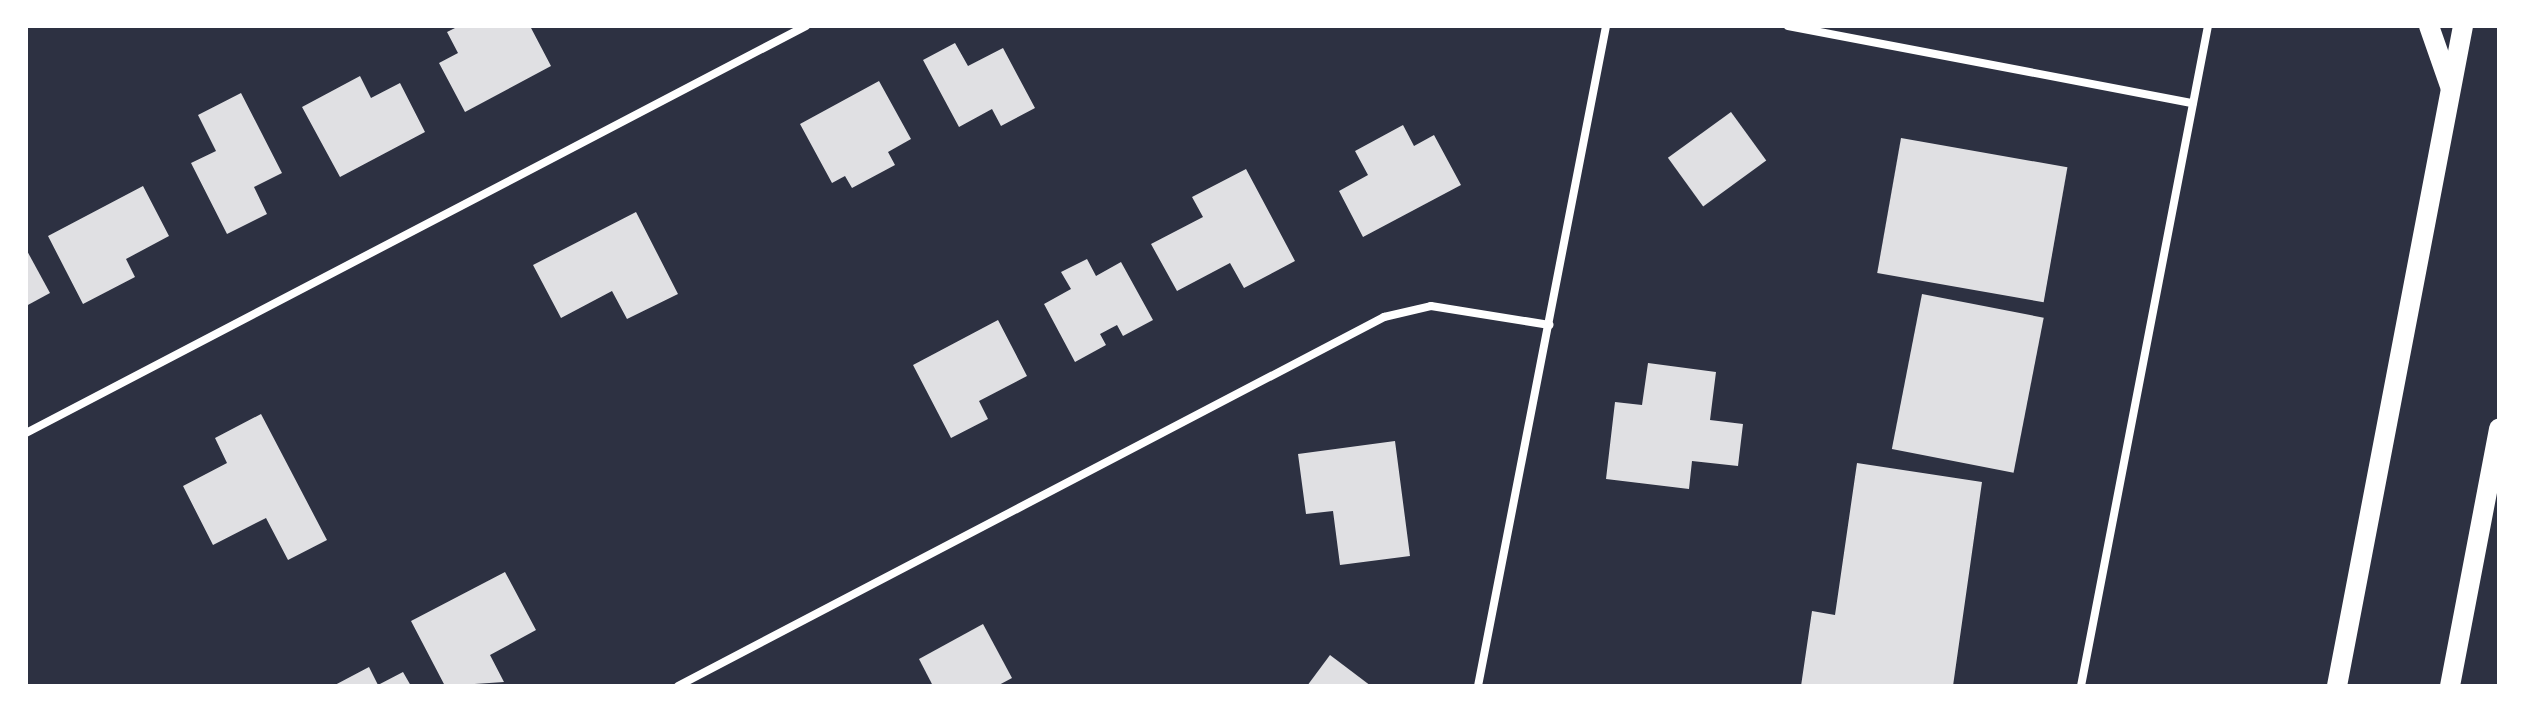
<!DOCTYPE html>
<html>
<head>
<meta charset="utf-8">
<style>
  body { margin:0 }
  #map { position:relative; width:2525px; height:712px; overflow:hidden; background:#2d3142; font-family:"Space Grotesk",sans-serif }
  div>[style] { position:absolute }
  .building>* { inset:0; background:#e0e0e3; transform-origin:0 0 }
  .minor>* { height:8px; margin:-4px; padding:0 4px; transform-origin:4px; border-radius:4px; background:#fff }
  .primary>* { height:20px; margin:-10px; padding:0 10px; transform-origin:10px; border-radius:10px; background:#fff }
  span { translate:-50% -50%; white-space:nowrap; text-align:center; line-height:1.15; -webkit-text-stroke:6px #fff; paint-order:stroke }
  .frame { position:absolute; inset:0; border:28px solid #fff; pointer-events:none }
</style>
</head>
<body>
<div id="map">
  <div class="building">
    <div style="clip-path:polygon(459px 26px,530px 26px,551px 66px,465px 112px,439px 63px,458px 53px,447px 32px)"></div>
    <div style="clip-path:polygon(955px 43px,968px 66px,1003px 48px,1035px 108px,1001px 126px,992px 109px,959px 127px,923px 60px)"></div>
    <div style="clip-path:polygon(360px 76px,371px 98px,400px 83px,425px 132px,340px 177px,302px 107px)"></div>
    <div style="clip-path:polygon(879px 81px,911px 139px,888px 152px,895px 165px,852px 188px,845px 176px,832px 183px,800px 124px)"></div>
    <div style="clip-path:polygon(241px 93px,282px 173px,254px 187px,267px 214px,227px 234px,191px 163px,216px 151px,198px 115px)"></div>
    <div style="left:1731px;top:112px;width:60px;height:78px;rotate:54deg"></div>
    <div style="clip-path:polygon(1403px 125px,1414px 146px,1434px 135px,1461px 185px,1363px 237px,1339px 191px,1368px 175px,1355px 151px)"></div>
    <div style="left:1901px;top:138px;width:169px;height:137px;rotate:10deg"></div>
    <div style="clip-path:polygon(1246px 169px,1295px 261px,1244px 288px,1230px 263px,1177px 291px,1151px 244px,1203px 217px,1192px 197px)"></div>
    <div style="clip-path:polygon(143px 186px,169px 236px,126px 259px,135px 277px,83px 304px,48px 236px)"></div>
    <div style="clip-path:polygon(636px 212px,678px 294px,627px 319px,612px 291px,561px 318px,533px 265px)"></div>
    <div style="clip-path:polygon(26px 249px,50px 293px,26px 306px)"></div>
    <div style="clip-path:polygon(1087px 259px,1096px 276px,1121px 262px,1153px 320px,1123px 336px,1117px 325px,1100px 334px,1106px 345px,1075px 362px,1044px 304px,1071px 289px,1061px 272px)"></div>
    <div style="left:1922px;top:294px;width:124px;height:158px;rotate:11deg"></div>
    <div style="clip-path:polygon(998px 320px,1027px 376px,979px 401px,988px 419px,951px 438px,913px 365px)"></div>
    <div style="clip-path:polygon(1648px 363px,1716px 372px,1710px 420px,1743px 424px,1738px 466px,1692px 461px,1689px 489px,1606px 479px,1615px 402px,1642px 405px)"></div>
    <div style="clip-path:polygon(261px 414px,327px 540px,288px 560px,266px 518px,213px 545px,183px 486px,227px 463px,215px 438px)"></div>
    <div style="clip-path:polygon(1395px 441px,1410px 556px,1340px 565px,1333px 511px,1306px 514px,1298px 454px)"></div>
    <div style="clip-path:polygon(1857px 463px,1982px 482px,1953px 686px,1801px 686px,1812px 611px,1835px 615px)"></div>
    <div style="clip-path:polygon(505px 572px,536px 630px,490px 655px,504px 682px,445px 686px,411px 621px)"></div>
    <div style="clip-path:polygon(983px 624px,1012px 678px,997px 686px,933px 686px,919px 659px)"></div>
    <div style="clip-path:polygon(1330px 655px,1371px 686px,1307px 686px)"></div>
    <div style="clip-path:polygon(369px 667px,378px 685px,403px 672px,411px 686px,333px 686px)"></div>
  </div>
  <div class="minor">
    <div style="left:1788px;top:26px;width:412px;rotate:10.8deg"></div>
    <div style="left:26px;top:433px;width:880px;rotate:-27.56deg"></div>
    <div style="left:678px;top:686px;width:797px;rotate:-27.59deg"></div>
    <div style="left:1384px;top:317px;width:48px;rotate:-13.2deg"></div>
    <div style="left:1431px;top:306px;width:120px;rotate:9.1deg"></div>
    <div style="left:1478px;top:686px;width:672px;rotate:-79.02deg"></div>
    <div style="left:2081px;top:686px;width:672px;rotate:-79.11deg"></div>
  </div>
  <div class="primary">
    <div style="left:2429px;top:26px;width:64px;rotate:70.7deg"></div>
    <div style="left:2337px;top:686px;width:672px;rotate:-79.19deg"></div>
    <div style="left:2450px;top:686px;width:262px;rotate:-79.2deg"></div>
  </div>
  <div class="frame"></div>
</div>
</body>
</html>
